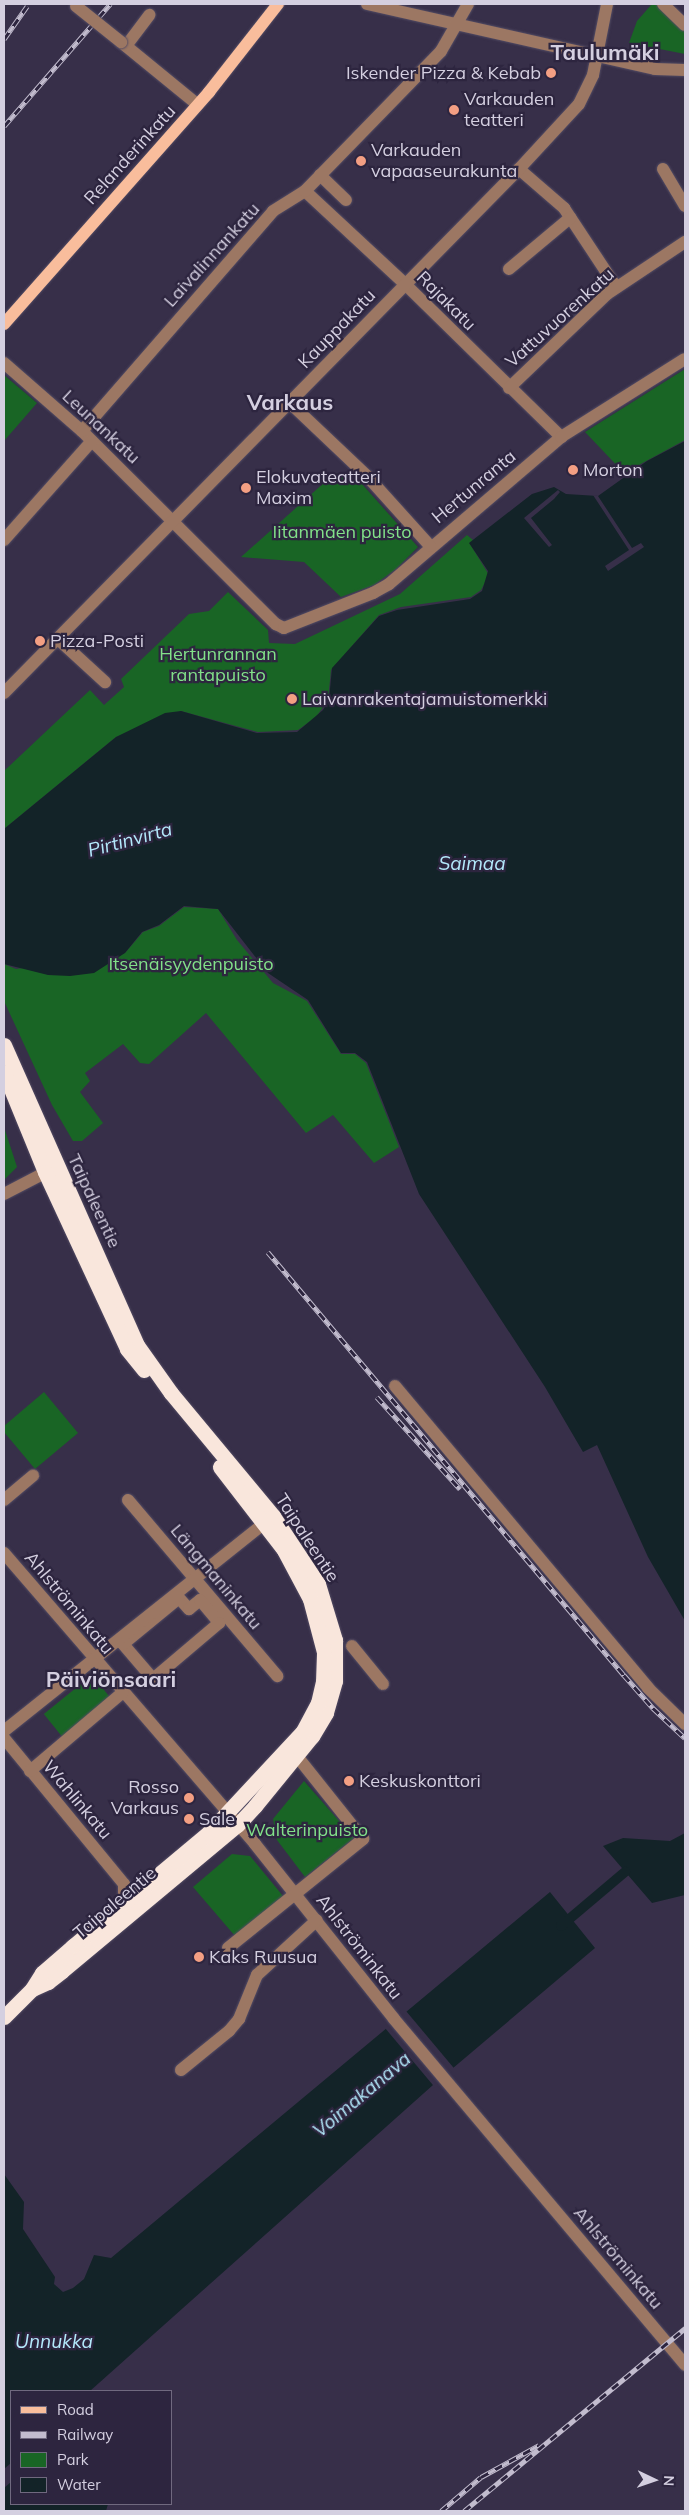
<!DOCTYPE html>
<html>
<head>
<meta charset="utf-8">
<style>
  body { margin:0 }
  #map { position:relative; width:689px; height:2515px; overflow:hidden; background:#372f49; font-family:Mulish,sans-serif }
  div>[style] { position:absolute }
  .green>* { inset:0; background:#196525; transform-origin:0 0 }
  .water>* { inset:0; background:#132328 }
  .pier>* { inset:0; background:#372f49; transform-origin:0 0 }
  .canal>* { height:10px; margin:-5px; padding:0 5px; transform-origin:5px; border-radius:5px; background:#132328 }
  .roads { filter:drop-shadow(0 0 1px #534c64) drop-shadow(0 0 1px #534c64) }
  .minor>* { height:12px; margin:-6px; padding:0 6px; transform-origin:6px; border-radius:6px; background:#9c7763 }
  .major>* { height:12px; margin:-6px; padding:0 6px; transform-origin:6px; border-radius:6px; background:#f9bd9c }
  .highway>* { height:15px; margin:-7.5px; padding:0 7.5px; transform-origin:7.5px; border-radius:7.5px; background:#f9e6dc }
  .rail>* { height:4.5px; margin-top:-2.25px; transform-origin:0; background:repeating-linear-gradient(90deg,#2d253f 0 8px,#c2bcce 0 16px); box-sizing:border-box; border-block:1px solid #c2bcce }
  .bridges { filter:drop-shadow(0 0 1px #534c64) drop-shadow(0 0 1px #534c64) }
  .minor-bridge>* { height:12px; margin:-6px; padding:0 6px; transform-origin:6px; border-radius:6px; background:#9c7763 }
  .dots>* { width:14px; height:14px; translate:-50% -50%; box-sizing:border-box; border:2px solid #2d253f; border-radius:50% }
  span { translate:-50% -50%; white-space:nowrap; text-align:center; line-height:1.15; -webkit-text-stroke:4.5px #2d253f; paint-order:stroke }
  .poi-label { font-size:18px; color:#d4cfe0 }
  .right { translate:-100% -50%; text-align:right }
  .left { translate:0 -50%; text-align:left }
  .street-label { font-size:18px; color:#d4cfe0 }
  .park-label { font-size:18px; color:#82e189 }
  .water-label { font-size:19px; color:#b3e9fb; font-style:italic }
  .district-label { font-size:22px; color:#d4cfe0; font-weight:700 }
  .frame { position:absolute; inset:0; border:5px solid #d4cfe0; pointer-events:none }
  .legend { position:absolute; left:10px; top:2390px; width:162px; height:115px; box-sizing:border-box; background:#2d253f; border:1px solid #70697f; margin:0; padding:6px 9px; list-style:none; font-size:15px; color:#d4cfe0 }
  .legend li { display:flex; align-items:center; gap:10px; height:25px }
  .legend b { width:25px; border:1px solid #70697f }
  .north { position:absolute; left:629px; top:2455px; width:50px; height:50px; -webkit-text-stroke:4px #2d253f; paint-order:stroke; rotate:93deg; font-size:14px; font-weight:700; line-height:20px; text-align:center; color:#d4cfe0 }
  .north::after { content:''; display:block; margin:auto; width:18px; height:22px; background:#d4cfe0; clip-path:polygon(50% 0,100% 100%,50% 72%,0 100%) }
</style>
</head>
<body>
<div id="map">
  <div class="green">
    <div style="clip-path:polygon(652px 4px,663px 4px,685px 25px,685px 54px,629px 43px,637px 21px)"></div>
    <div style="clip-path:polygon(685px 369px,685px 440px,624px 473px,585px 432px)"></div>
    <div style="clip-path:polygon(4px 375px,37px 403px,4px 441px)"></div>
    <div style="clip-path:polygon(335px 473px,362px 484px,418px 547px,396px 569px,374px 585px,341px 597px,304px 562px,241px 557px)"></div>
    <div style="clip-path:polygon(467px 535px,473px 540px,470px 544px,489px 575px,481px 590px,471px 597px,401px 607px,379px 615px,331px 670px,328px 700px,316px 717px,298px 730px,258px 732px,181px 711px,116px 737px,4px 829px,4px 771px,90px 690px,104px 705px,124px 687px,121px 679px,189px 614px,209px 611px,228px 592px,268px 630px,269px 643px,295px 644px,400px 594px)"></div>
    <div style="clip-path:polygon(184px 907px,218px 909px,237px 940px,273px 983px,307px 1001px,341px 1054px,355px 1054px,366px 1063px,399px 1147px,374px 1163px,333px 1115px,306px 1133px,206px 1013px,149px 1064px,140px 1063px,123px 1044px,85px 1073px,90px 1081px,80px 1092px,103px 1123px,82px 1141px,73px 1141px,52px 1105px,4px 1001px,4px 964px,16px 969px,125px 953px,143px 932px,159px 926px)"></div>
    <div style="clip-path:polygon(4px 1127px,17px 1167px,4px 1180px)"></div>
    <div style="clip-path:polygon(44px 1392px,78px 1433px,35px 1469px,4px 1432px,4px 1426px)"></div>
    <div style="left:92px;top:1675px;width:33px;height:62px;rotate:51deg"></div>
    <div style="clip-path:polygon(304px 1781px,354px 1838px,305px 1877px,277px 1840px,273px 1819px)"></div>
    <div style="clip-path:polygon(232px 1854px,250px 1856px,283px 1896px,235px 1936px,193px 1887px)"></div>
  </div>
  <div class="water">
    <div style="clip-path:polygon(685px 441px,685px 1621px,648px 1557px,597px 1445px,583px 1452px,545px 1387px,419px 1194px,367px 1062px,355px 1053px,341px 1053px,308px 1000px,268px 973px,218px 909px,184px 906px,159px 925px,142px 932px,125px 953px,94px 973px,70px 976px,48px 975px,4px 964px,4px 829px,116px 737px,165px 713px,181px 711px,257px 733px,297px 732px,323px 710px,329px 700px,332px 668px,379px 616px,397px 610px,470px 599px,482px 591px,488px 571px,469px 543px,532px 494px,554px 487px,566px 494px,598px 496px,647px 461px)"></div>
    <div style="clip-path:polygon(685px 1833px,685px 1895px,652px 1903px,603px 1846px,623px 1838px,670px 1841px)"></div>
    <div style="clip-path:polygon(550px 1892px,595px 1948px,433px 2085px,90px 2391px,11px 2391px,11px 2463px,4px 2469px,4px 2174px,24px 2202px,23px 2229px,55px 2277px,54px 2284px,63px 2292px,73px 2288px,84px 2279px,94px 2255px,111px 2258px)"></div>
    <div style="clip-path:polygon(11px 2482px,11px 2504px,108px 2504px,106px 2511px,4px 2511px,4px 2488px)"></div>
  </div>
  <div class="pier">
    <div style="clip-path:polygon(558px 490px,560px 492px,554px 499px,531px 518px,552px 545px,549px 547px,524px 518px)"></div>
    <div style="clip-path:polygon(593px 495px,598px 496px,632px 548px,641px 543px,644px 547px,608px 571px,605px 566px,629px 550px)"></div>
    <div style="left:406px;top:2011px;width:77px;height:27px;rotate:50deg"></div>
  </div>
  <div class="canal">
    <div style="left:561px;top:1926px;width:84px;rotate:-40.2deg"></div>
  </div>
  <div class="roads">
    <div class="minor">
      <div style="left:367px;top:4px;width:295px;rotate:12.7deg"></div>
      <div style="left:655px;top:69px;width:30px;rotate:2deg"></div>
      <div style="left:663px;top:4px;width:30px;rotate:44deg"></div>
      <div style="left:121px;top:42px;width:99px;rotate:39.3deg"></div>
      <div style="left:126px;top:46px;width:39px;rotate:-53deg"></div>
      <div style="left:519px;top:169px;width:60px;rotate:40.9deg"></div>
      <div style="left:564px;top:208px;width:95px;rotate:56.6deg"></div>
      <div style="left:663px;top:169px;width:43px;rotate:59.3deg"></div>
      <div style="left:320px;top:175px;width:36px;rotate:44deg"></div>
      <div style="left:305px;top:191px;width:137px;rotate:42.9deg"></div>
      <div style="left:405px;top:284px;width:219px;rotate:44.4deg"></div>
      <div style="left:509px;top:269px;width:80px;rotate:-39.9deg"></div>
      <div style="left:4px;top:363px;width:103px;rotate:41.1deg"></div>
      <div style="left:82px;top:431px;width:274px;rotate:44.9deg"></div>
      <div style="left:276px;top:624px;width:9px;rotate:27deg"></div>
      <div style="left:284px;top:628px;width:96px;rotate:-21.5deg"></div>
      <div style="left:373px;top:593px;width:18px;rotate:-29deg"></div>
      <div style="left:389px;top:584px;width:226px;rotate:-40.5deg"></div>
      <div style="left:561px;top:437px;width:146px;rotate:-32.2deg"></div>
      <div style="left:509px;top:388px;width:136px;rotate:-43.8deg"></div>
      <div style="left:607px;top:294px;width:94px;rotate:-33.7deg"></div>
      <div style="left:290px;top:403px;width:106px;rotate:43.5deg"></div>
      <div style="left:367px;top:476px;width:94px;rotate:48deg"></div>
      <div style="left:82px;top:431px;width:291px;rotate:-49deg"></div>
      <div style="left:273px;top:211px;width:38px;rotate:-32deg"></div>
      <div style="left:305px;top:191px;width:195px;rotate:-45.8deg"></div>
      <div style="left:441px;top:51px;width:54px;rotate:-60.1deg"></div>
      <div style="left:4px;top:540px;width:132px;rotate:-48.4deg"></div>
      <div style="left:58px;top:639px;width:64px;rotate:42.5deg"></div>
      <div style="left:4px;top:693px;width:735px;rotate:-45.5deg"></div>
      <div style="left:519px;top:169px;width:88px;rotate:-47.3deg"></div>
      <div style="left:579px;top:104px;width:32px;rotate:-64deg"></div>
      <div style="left:593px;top:75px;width:72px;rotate:-78.8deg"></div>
      <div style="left:4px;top:1194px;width:54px;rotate:-27.5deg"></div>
      <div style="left:395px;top:1386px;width:394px;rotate:50deg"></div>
      <div style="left:648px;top:1688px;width:52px;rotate:44.2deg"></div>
      <div style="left:4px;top:1500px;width:38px;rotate:-40deg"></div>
      <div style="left:128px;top:1500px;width:231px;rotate:49.7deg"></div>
      <div style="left:4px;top:1553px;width:384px;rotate:49.2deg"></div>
      <div style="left:255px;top:1844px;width:223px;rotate:51.5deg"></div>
      <div style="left:394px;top:2019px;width:452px;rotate:49.9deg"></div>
      <div style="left:179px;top:1598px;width:15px;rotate:48deg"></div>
      <div style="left:189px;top:1609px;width:14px;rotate:-39deg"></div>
      <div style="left:200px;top:1600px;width:30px;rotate:50deg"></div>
      <div style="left:219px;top:1623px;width:87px;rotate:139.7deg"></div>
      <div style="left:153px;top:1679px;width:46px;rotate:-130.6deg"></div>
      <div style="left:123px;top:1644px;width:72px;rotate:-39.4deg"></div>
      <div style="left:352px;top:1646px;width:49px;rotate:50.8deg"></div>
      <div style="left:4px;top:1731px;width:340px;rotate:-38.6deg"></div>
      <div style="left:4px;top:1738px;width:189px;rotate:50.6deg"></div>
      <div style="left:124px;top:1884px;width:17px;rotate:90deg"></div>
      <div style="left:30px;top:1771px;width:121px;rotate:-40.3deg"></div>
      <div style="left:228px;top:1948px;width:174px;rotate:-38.9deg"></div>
      <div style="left:363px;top:1839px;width:101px;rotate:-128.6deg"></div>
      <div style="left:181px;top:2070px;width:62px;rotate:-39.1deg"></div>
      <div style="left:229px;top:2031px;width:16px;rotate:-50deg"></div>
      <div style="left:239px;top:2019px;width:48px;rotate:-67.8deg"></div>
      <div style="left:257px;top:1975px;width:81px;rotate:-42.5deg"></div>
    </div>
    <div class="major">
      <div style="left:4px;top:324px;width:310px;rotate:-48.5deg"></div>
      <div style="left:209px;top:92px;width:112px;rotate:-51.9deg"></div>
    </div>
    <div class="highway">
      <div style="left:4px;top:1045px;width:328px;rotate:66.1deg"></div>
      <div style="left:137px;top:1345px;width:59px;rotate:54.7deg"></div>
      <div style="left:171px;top:1393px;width:160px;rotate:50.3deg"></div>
      <div style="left:273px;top:1516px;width:82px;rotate:56.5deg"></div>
      <div style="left:318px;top:1584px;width:59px;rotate:73.1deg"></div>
      <div style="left:335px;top:1640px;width:41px;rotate:90deg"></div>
      <div style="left:335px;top:1681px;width:33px;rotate:106deg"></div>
      <div style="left:326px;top:1713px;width:27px;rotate:121deg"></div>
      <div style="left:312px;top:1736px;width:90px;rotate:129.2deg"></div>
      <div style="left:255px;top:1806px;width:26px;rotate:133deg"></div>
      <div style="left:237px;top:1825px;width:228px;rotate:140.2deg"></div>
      <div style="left:62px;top:1971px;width:18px;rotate:142deg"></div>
      <div style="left:48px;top:1982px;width:17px;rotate:156deg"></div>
      <div style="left:4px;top:1072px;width:108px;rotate:67.7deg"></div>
      <div style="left:45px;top:1172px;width:195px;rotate:65.1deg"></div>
      <div style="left:127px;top:1349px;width:27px;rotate:51deg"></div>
      <div style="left:4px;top:2017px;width:40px;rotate:-45deg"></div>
      <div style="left:32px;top:1989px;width:19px;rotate:-58deg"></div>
      <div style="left:42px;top:1973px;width:41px;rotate:-41.1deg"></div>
      <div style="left:73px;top:1946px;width:176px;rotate:-39.9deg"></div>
      <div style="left:208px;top:1833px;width:139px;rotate:-47deg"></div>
      <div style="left:303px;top:1731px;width:32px;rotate:-62deg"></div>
      <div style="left:318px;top:1703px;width:22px;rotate:-77deg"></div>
      <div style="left:323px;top:1682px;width:30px;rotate:-88deg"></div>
      <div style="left:324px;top:1652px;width:55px;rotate:-104.8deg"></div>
      <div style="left:310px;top:1599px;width:55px;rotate:-118deg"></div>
      <div style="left:284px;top:1550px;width:105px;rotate:-127.6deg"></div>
    </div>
  </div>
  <div class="rail">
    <div style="left:4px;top:39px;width:40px;rotate:-55.1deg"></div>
    <div style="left:4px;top:126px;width:162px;rotate:-49deg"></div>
    <div style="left:268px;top:1252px;width:553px;rotate:49.92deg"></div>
    <div style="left:624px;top:1675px;width:44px;rotate:48.7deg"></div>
    <div style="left:653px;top:1708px;width:44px;rotate:43.2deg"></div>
    <div style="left:377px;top:1397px;width:124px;rotate:47.9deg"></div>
    <div style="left:441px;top:2511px;width:52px;rotate:-40.4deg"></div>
    <div style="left:481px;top:2477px;width:66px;rotate:-28.9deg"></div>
    <div style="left:464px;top:2511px;width:287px;rotate:-39.6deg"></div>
  </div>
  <div class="bridges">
    <div class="minor-bridge">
      <div style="left:76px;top:6px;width:58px;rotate:38.7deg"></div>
    </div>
  </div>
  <div class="dots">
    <div style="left:551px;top:73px;background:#f39f83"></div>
    <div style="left:454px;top:110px;background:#f39f83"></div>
    <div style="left:361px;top:161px;background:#f39f83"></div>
    <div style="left:573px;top:470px;background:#f39f83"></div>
    <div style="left:246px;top:488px;background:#f39f83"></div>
    <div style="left:40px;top:641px;background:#f39f83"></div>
    <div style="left:292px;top:699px;background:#f39f83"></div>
    <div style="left:349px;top:1781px;background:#f39f83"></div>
    <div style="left:189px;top:1798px;background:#f39f83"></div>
    <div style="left:189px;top:1819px;background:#f39f83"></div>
    <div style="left:199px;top:1957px;background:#f39f83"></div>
  </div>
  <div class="poi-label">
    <span class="right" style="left:541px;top:73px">Iskender Pizza &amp; Kebab</span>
    <span class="left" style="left:464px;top:110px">Varkauden<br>teatteri</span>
    <span class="left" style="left:371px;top:161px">Varkauden<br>vapaaseurakunta</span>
    <span class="left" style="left:583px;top:470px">Morton</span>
    <span class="left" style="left:256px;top:488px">Elokuvateatteri<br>Maxim</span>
    <span class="left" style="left:50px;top:641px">Pizza-Posti</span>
    <span class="left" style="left:302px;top:699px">Laivanrakentajamuistomerkki</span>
    <span class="left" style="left:359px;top:1781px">Keskuskonttori</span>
    <span class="right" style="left:179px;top:1798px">Rosso<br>Varkaus</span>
    <span class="left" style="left:199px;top:1819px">Sale</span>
    <span class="left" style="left:209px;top:1957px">Kaks Ruusua</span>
  </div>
  <div class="street-label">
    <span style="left:130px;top:155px;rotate:-48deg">Relanderinkatu</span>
    <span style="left:212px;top:255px;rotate:-48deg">Laivalinnankatu</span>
    <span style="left:446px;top:301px;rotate:45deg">Rajakatu</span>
    <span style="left:560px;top:318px;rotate:-42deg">Vattuvuorenkatu</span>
    <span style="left:337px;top:329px;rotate:-46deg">Kauppakatu</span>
    <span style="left:101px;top:427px;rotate:43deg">Leunankatu</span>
    <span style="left:474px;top:487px;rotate:-40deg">Hertunranta</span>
    <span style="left:94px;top:1201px;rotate:65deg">Taipaleentie</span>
    <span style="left:307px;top:1538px;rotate:57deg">Taipaleentie</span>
    <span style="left:216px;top:1577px;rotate:50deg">Längmaninkatu</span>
    <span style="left:69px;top:1603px;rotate:50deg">Ahlströminkatu</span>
    <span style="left:77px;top:1800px;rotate:50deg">Wahlinkatu</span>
    <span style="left:115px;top:1903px;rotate:-40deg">Taipaleentie</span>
    <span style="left:359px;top:1947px;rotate:52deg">Ahlströminkatu</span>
    <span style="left:618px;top:2258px;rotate:50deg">Ahlströminkatu</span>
  </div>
  <div class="park-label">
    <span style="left:342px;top:532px">Iitanmäen puisto</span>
    <span style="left:218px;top:665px">Hertunrannan<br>rantapuisto</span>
    <span style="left:191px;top:964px">Itsenäisyydenpuisto</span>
    <span style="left:307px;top:1830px">Walterinpuisto</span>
  </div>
  <div class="water-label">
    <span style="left:130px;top:840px;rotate:-15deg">Pirtinvirta</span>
    <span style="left:472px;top:864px">Saimaa</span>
    <span style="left:362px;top:2095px;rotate:-40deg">Voimakanava</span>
    <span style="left:54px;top:2342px">Unnukka</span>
  </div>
  <div class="district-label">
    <span style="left:605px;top:53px">Taulumäki</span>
    <span style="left:290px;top:403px">Varkaus</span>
    <span style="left:111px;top:1680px">Päiviönsaari</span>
  </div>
  <div class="frame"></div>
  <ul class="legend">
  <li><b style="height:6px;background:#f9bd9c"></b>Road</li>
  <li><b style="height:6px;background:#c2bcce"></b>Railway</li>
  <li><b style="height:14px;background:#196525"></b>Park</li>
  <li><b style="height:14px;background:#132328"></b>Water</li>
  </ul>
  <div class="north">N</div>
</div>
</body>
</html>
